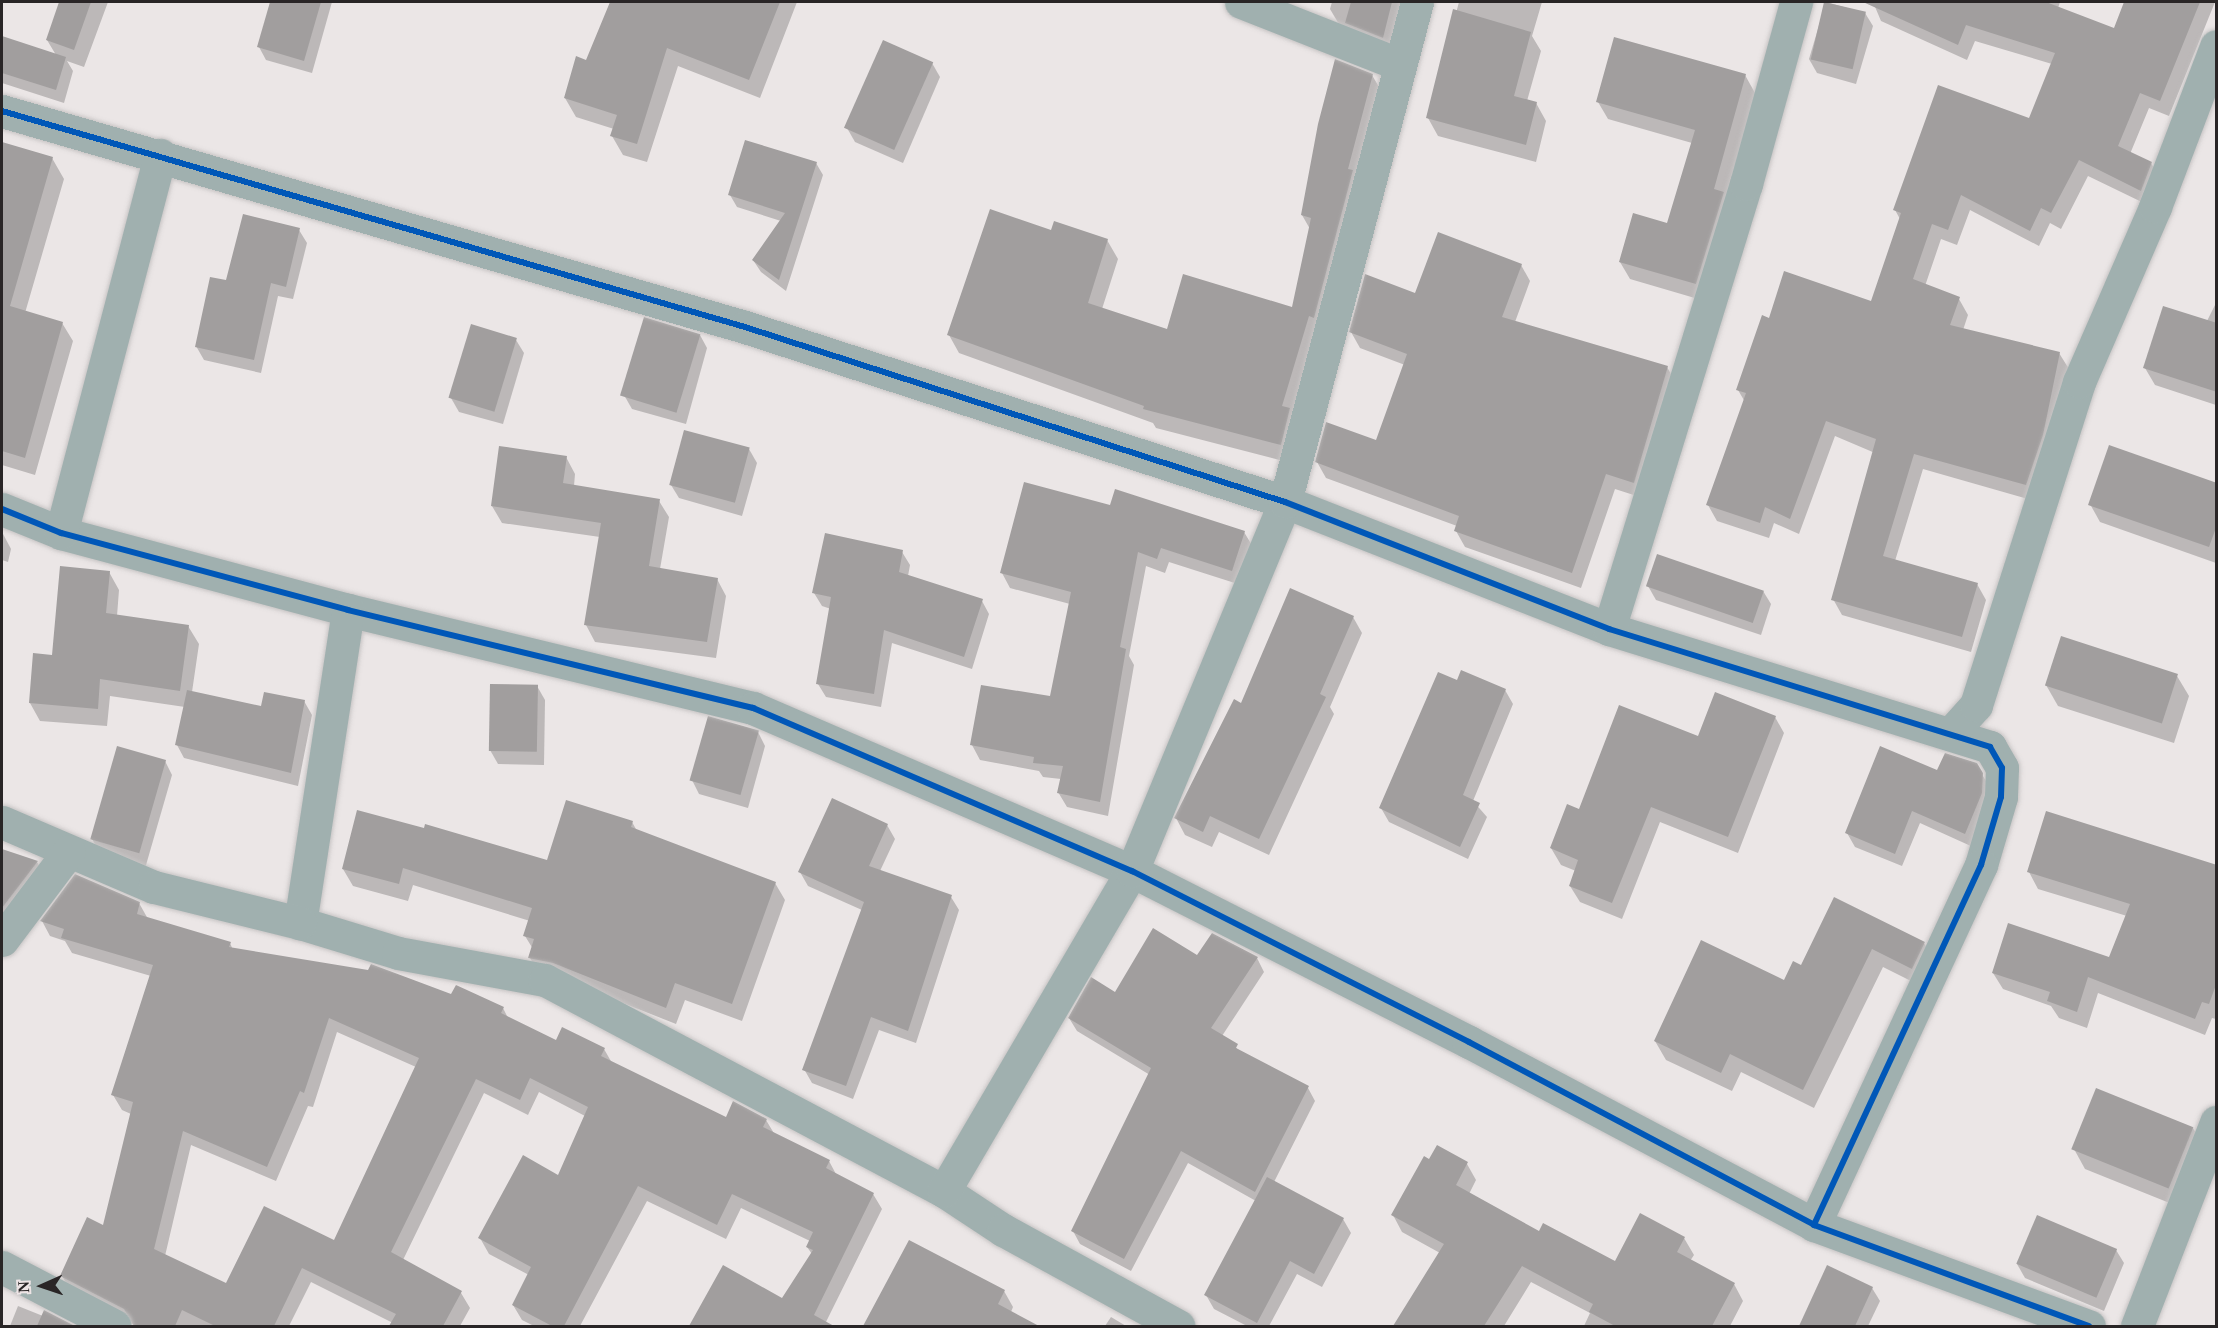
<!DOCTYPE html>
<html>
<head>
<meta charset="utf-8">
<style>
  body { margin:0 }
  #map { position:relative; width:2218px; height:1328px; overflow:hidden; background:#ebe6e6; font-family:"Times New Roman",serif }
  div>[style] { position:absolute }
  .shadow>* { inset:0; background:#0003 }
  .building>* { inset:0; background:#a19e9e; transform-origin:0 0 }
  .roads { filter:drop-shadow(0 0 2px #c7c4c4) drop-shadow(0 0 2px #c7c4c4) }
  .street>* { height:33px; margin:-16.5px; padding:0 16.5px; transform-origin:16.5px; border-radius:16.5px; background:#a0b0af }
  .cycleway>* { height:6px; margin:-3px; padding:0 3px; transform-origin:3px; border-radius:3px; background:#0057b8 }
  span { translate:-50% -50%; white-space:nowrap; text-align:center; line-height:1.15; -webkit-text-stroke:6px #ede4e5; paint-order:stroke }
  .frame { position:absolute; inset:0; border:3px solid #292526; pointer-events:none }
  .north { position:absolute; left:12px; top:1256px; width:60px; height:60px; -webkit-text-stroke:4px #ede4e5; paint-order:stroke; rotate:267deg; font-size:16px; font-weight:700; line-height:24px; text-align:center; color:#292526 }
  .north::after { content:''; display:block; margin:auto; width:21px; height:27px; background:#292526; clip-path:polygon(50% 0,100% 100%,50% 72%,0 100%) }
</style>
</head>
<body>
<div id="map">
  <div class="shadow">
    <div style="clip-path:polygon(60px 2px,108px 2px,84px 67px,67px 61px,73px 71px,64px 103px,2px 83px,2px 38px,56px 55px,47px 40px)"></div>
    <div style="clip-path:polygon(271px 2px,332px 2px,312px 73px,266px 60px,259px 47px)"></div>
    <div style="clip-path:polygon(611px 2px,797px 2px,760px 98px,678px 66px,647px 162px,623px 155px,612px 136px,614px 129px,576px 117px,565px 98px,587px 61px)"></div>
    <div style="clip-path:polygon(1332px 2px,1409px 2px,1393px 55px,1340px 26px,1330px 9px)"></div>
    <div style="clip-path:polygon(1459px 2px,1542px 2px,1532px 36px,1541px 51px,1527px 101px,1536px 103px,1546px 121px,1536px 162px,1438px 136px,1428px 118px)"></div>
    <div style="clip-path:polygon(1826px 2px,1865px 13px,1873px 26px,1856px 84px,1817px 73px,1809px 59px)"></div>
    <div style="clip-path:polygon(1873px 2px,2060px 2px,2058px 8px,2115px 30px,2126px 2px,2215px 2px,2169px 116px,2149px 108px,2130px 154px,2151px 163px,2160px 179px,2150px 206px,2088px 176px,2061px 229px,2050px 223px,2039px 246px,1970px 210px,1957px 245px,1941px 239px,1925px 286px,1959px 299px,1968px 315px,1963px 330px,2059px 353px,2069px 369px,2035px 501px,1923px 469px,1895px 561px,1977px 584px,1986px 600px,1971px 652px,1842px 615px,1833px 599px,1875px 453px,1835px 436px,1799px 534px,1774px 523px,1769px 538px,1717px 521px,1708px 505px,1745px 402px,1738px 390px,1770px 319px,1872px 303px,1900px 219px,1895px 210px,2030px 119px,2052px 64px,1975px 41px,1967px 60px,1881px 21px)"></div>
    <div style="clip-path:polygon(932px 63px,940px 77px,903px 163px,855px 142px,847px 128px)"></div>
    <div style="clip-path:polygon(1372px 75px,1383px 94px,1291px 463px,1156px 428px,1153px 423px,959px 353px,949px 335px,1052px 232px,1107px 240px,1118px 259px,1102px 309px,1168px 330px,1293px 309px,1310px 229px,1302px 215px)"></div>
    <div style="clip-path:polygon(1745px 75px,1755px 93px,1705px 301px,1630px 279px,1620px 262px,1668px 224px,1692px 143px,1608px 119px,1598px 102px)"></div>
    <div style="clip-path:polygon(2px 144px,52px 158px,64px 179px,25px 313px,62px 323px,73px 341px,35px 475px,2px 465px)"></div>
    <div style="clip-path:polygon(816px 163px,823px 175px,786px 291px,761px 272px,753px 260px,781px 221px,737px 207px,730px 195px)"></div>
    <div style="clip-path:polygon(299px 230px,307px 243px,293px 299px,278px 296px,261px 373px,204px 360px,196px 346px,227px 282px)"></div>
    <div style="clip-path:polygon(1521px 265px,1530px 281px,1515px 322px,1667px 367px,1676px 383px,1643px 498px,1615px 489px,1581px 588px,1465px 547px,1456px 531px,1457px 526px,1326px 478px,1317px 462px,1377px 442px,1405px 365px,1360px 348px,1351px 332px,1416px 295px)"></div>
    <div style="clip-path:polygon(2216px 303px,2216px 405px,2155px 385px,2145px 368px,2207px 321px)"></div>
    <div style="clip-path:polygon(700px 335px,707px 348px,686px 424px,632px 409px,624px 395px)"></div>
    <div style="clip-path:polygon(516px 340px,524px 353px,503px 424px,459px 412px,451px 398px)"></div>
    <div style="clip-path:polygon(749px 449px,757px 463px,742px 516px,679px 498px,671px 485px)"></div>
    <div style="clip-path:polygon(566px 457px,575px 474px,574px 486px,659px 501px,669px 517px,660px 569px,717px 579px,726px 596px,716px 658px,595px 642px,586px 625px,600px 537px,502px 523px,492px 506px)"></div>
    <div style="clip-path:polygon(2216px 484px,2216px 563px,2100px 522px,2090px 504px)"></div>
    <div style="clip-path:polygon(2px 532px,11px 549px,8px 562px,2px 560px)"></div>
    <div style="clip-path:polygon(1244px 532px,1253px 547px,1241px 585px,1169px 562px,1165px 573px,1146px 566px,1129px 656px,1134px 665px,1108px 816px,1067px 807px,1058px 792px,1061px 779px,1043px 777px,1039px 771px,980px 760px,972px 745px,1051px 698px,1070px 604px,1010px 588px,1002px 573px)"></div>
    <div style="clip-path:polygon(902px 552px,910px 565px,908px 576px,982px 601px,989px 614px,972px 669px,892px 643px,881px 707px,826px 697px,818px 684px,831px 609px,822px 606px,814px 593px)"></div>
    <div style="clip-path:polygon(109px 572px,119px 590px,117px 616px,188px 626px,199px 644px,192px 692px,262px 707px,304px 701px,312px 715px,298px 786px,184px 758px,177px 745px,185px 707px,110px 696px,107px 726px,40px 721px,30px 703px,54px 656px)"></div>
    <div style="clip-path:polygon(1648px 586px,1763px 591px,1771px 604px,1761px 635px,1656px 600px)"></div>
    <div style="clip-path:polygon(1353px 617px,1362px 633px,1330px 707px,1334px 714px,1269px 855px,1219px 832px,1212px 847px,1185px 835px,1176px 818px)"></div>
    <div style="clip-path:polygon(2177px 676px,2189px 696px,2174px 743px,2058px 706px,2046px 685px)"></div>
    <div style="clip-path:polygon(1457px 682px,1505px 690px,1513px 704px,1473px 801px,1487px 817px,1468px 859px,1389px 822px,1381px 808px)"></div>
    <div style="clip-path:polygon(537px 686px,545px 700px,544px 765px,498px 764px,490px 750px)"></div>
    <div style="clip-path:polygon(1775px 717px,1784px 733px,1738px 853px,1660px 822px,1622px 919px,1580px 902px,1570px 886px,1576px 871px,1561px 865px,1551px 848px,1580px 811px,1699px 738px)"></div>
    <div style="clip-path:polygon(758px 732px,765px 746px,748px 808px,699px 794px,692px 780px)"></div>
    <div style="clip-path:polygon(165px 761px,172px 775px,144px 872px,100px 853px,92px 839px)"></div>
    <div style="clip-path:polygon(1976px 764px,1990px 788px,1973px 847px,1920px 823px,1902px 866px,1855px 847px,1847px 833px,1938px 772px)"></div>
    <div style="clip-path:polygon(2047px 813px,2216px 867px,2216px 1019px,2212px 1018px,2205px 1035px,2098px 993px,2087px 1028px,2059px 1018px,2051px 1006px,2003px 989px,1993px 973px,2110px 959px,2127px 916px,2038px 889px,2029px 872px)"></div>
    <div style="clip-path:polygon(632px 822px,637px 831px,775px 883px,785px 900px,742px 1021px,685px 1000px,676px 1024px,565px 980px,540px 975px,530px 958px,533px 949px,525px 936px,530px 921px,413px 885px,408px 901px,353px 886px,343px 869px,548px 862px)"></div>
    <div style="clip-path:polygon(887px 825px,895px 839px,880px 871px,951px 897px,959px 910px,916px 1043px,879px 1030px,853px 1099px,812px 1083px,804px 1069px,862px 910px,808px 886px,800px 872px)"></div>
    <div style="clip-path:polygon(2px 850px,37px 862px,45px 875px,2px 918px)"></div>
    <div style="clip-path:polygon(1835px 899px,1924px 943px,1935px 962px,1923px 987px,1883px 967px,1814px 1108px,1741px 1072px,1732px 1091px,1666px 1060px,1655px 1041px,1785px 982px,1801px 967px)"></div>
    <div style="clip-path:polygon(evenodd,139px 903px,148px 919px,230px 943px,233px 950px,503px 1008px,508px 1018px,556px 1042px,604px 1049px,612px 1063px,726px 1119px,766px 1120px,775px 1135px,829px 1161px,837px 1176px,873px 1194px,882px 1209px,824px 1326px,693px 1326px,783px 1300px,812px 1254px,807px 1247px,810px 1241px,741px 1208px,726px 1239px,647px 1201px,580px 1326px,534px 1326px,522px 1320px,513px 1305px,529px 1275px,489px 1254px,480px 1238px,559px 1177px,585px 1116px,539px 1092px,528px 1115px,484px 1093px,403px 1260px,461px 1293px,470px 1308px,460px 1326px,391px 1326px,393px 1323px,311px 1282px,289px 1326px,166px 1326px,149px 1318px,145px 1326px,136px 1326px,71px 1291px,62px 1276px,104px 1227px,131px 1114px,122px 1110px,113px 1095px,151px 976px,72px 953px,65px 941px,50px 936px,42px 921px,139px 903px,337px 1032px,416px 1067px,334px 1242px,227px 1285px,165px 1256px,191px 1145px,276px 1181px,308px 1106px,313px 1107px,337px 1032px)"></div>
    <div style="clip-path:polygon(1198px 957px,1257px 958px,1264px 972px,1222px 1036px,1242px 1053px,1308px 1088px,1315px 1101px,1274px 1182px,1343px 1219px,1351px 1233px,1322px 1287px,1297px 1274px,1269px 1326px,1247px 1326px,1214px 1309px,1206px 1295px,1256px 1201px,1188px 1163px,1131px 1271px,1080px 1244px,1073px 1231px,1150px 1075px,1077px 1031px,1069px 1018px)"></div>
    <div style="clip-path:polygon(2193px 1128px,2205px 1149px,2182px 1208px,2085px 1169px,2074px 1149px)"></div>
    <div style="clip-path:polygon(1430px 1161px,1467px 1164px,1476px 1180px,1469px 1194px,1539px 1233px,1615px 1263px,1684px 1238px,1694px 1255px,1690px 1261px,1734px 1284px,1743px 1301px,1730px 1326px,1584px 1326px,1590px 1313px,1531px 1282px,1504px 1326px,1395px 1326px,1440px 1253px,1402px 1232px,1393px 1215px)"></div>
    <div style="clip-path:polygon(2116px 1250px,2124px 1263px,2104px 1311px,2025px 1278px,2017px 1264px)"></div>
    <div style="clip-path:polygon(1828px 1267px,1872px 1288px,1880px 1301px,1868px 1326px,1800px 1326px)"></div>
    <div style="clip-path:polygon(1004px 1291px,1013px 1307px,1011px 1312px,1036px 1326px,866px 1325px)"></div>
    <div style="clip-path:polygon(18px 1306px,43px 1316px,45px 1312px,72px 1326px,10px 1326px)"></div>
    <div style="clip-path:polygon(1111px 1317px,1126px 1326px,1105px 1326px)"></div>
  </div>
  <div class="building">
    <div style="clip-path:polygon(59px 2px,91px 2px,74px 50px,46px 40px)"></div>
    <div style="clip-path:polygon(270px 2px,321px 2px,304px 61px,257px 47px)"></div>
    <div style="clip-path:polygon(610px 2px,780px 2px,749px 80px,667px 48px,637px 144px,610px 136px,617px 115px,564px 98px,576px 56px,586px 60px)"></div>
    <div style="clip-path:polygon(1351px 2px,1392px 2px,1383px 38px,1345px 23px)"></div>
    <div style="left:1824px;top:2px;width:43px;height:59px;rotate:13deg"></div>
    <div style="clip-path:polygon(1863px 2px,2046px 2px,2114px 28px,2124px 2px,2200px 2px,2160px 101px,2140px 93px,2118px 146px,2152px 162px,2141px 191px,2079px 160px,2051px 213px,2041px 208px,2030px 231px,1961px 195px,1948px 230px,1932px 224px,1913px 279px,1960px 297px,1950px 325px,2060px 352px,2043px 435px,2026px 485px,1914px 454px,1883px 556px,1978px 583px,1962px 637px,1831px 600px,1876px 439px,1826px 421px,1790px 519px,1765px 507px,1760px 523px,1706px 505px,1746px 393px,1736px 390px,1762px 315px,1769px 318px,1784px 271px,1871px 301px,1901px 213px,1893px 210px,1938px 85px,2029px 118px,2055px 53px,1966px 25px,1958px 45px)"></div>
    <div style="clip-path:polygon(1453px 9px,1531px 32px,1514px 96px,1537px 102px,1526px 145px,1426px 118px)"></div>
    <div style="clip-path:polygon(2px 36px,66px 57px,56px 90px,2px 73px)"></div>
    <div style="clip-path:polygon(1614px 37px,1746px 74px,1714px 189px,1724px 192px,1696px 284px,1619px 262px,1633px 213px,1667px 223px,1695px 130px,1596px 102px)"></div>
    <div style="left:883px;top:40px;width:55px;height:96px;rotate:24deg"></div>
    <div style="clip-path:polygon(1335px 59px,1373px 74px,1348px 169px,1353px 170px,1314px 318px,1309px 316px,1282px 406px,1290px 408px,1281px 445px,1143px 409px,1144px 406px,947px 335px,990px 209px,1051px 230px,1054px 221px,1108px 239px,1088px 303px,1167px 329px,1183px 274px,1292px 307px,1311px 218px,1301px 215px,1318px 124px)"></div>
    <div style="clip-path:polygon(745px 140px,817px 162px,779px 280px,752px 260px,785px 213px,728px 195px)"></div>
    <div style="clip-path:polygon(2px 142px,53px 157px,10px 306px,63px 322px,25px 458px,2px 451px)"></div>
    <div style="clip-path:polygon(243px 214px,300px 228px,286px 287px,271px 283px,254px 360px,195px 347px,210px 277px,226px 280px)"></div>
    <div style="clip-path:polygon(1438px 232px,1522px 264px,1502px 317px,1668px 366px,1634px 483px,1606px 474px,1572px 573px,1454px 531px,1459px 516px,1315px 462px,1326px 422px,1376px 440px,1407px 354px,1349px 332px,1365px 274px,1415px 293px)"></div>
    <div style="clip-path:polygon(2163px 306px,2217px 323px,2217px 392px,2143px 368px)"></div>
    <div style="left:644px;top:317px;width:59px;height:82px;rotate:17deg"></div>
    <div style="left:471px;top:324px;width:48px;height:77px;rotate:17deg"></div>
    <div style="left:684px;top:430px;width:68px;height:57px;rotate:15deg"></div>
    <div style="clip-path:polygon(2109px 445px,2217px 483px,2217px 525px,2209px 547px,2088px 505px)"></div>
    <div style="clip-path:polygon(499px 446px,567px 456px,563px 483px,660px 499px,649px 566px,718px 578px,707px 642px,584px 625px,601px 523px,491px 506px)"></div>
    <div style="clip-path:polygon(1024px 482px,1110px 505px,1115px 489px,1245px 531px,1232px 571px,1161px 548px,1157px 559px,1138px 552px,1120px 647px,1126px 649px,1100px 802px,1057px 793px,1063px 766px,1033px 763px,1034px 757px,970px 745px,981px 685px,1050px 696px,1071px 592px,1000px 573px)"></div>
    <div style="clip-path:polygon(825px 533px,903px 550px,899px 572px,983px 599px,964px 657px,884px 630px,874px 694px,816px 684px,831px 597px,812px 593px)"></div>
    <div style="left:1657px;top:554px;width:113px;height:34px;rotate:19deg"></div>
    <div style="clip-path:polygon(60px 566px,110px 571px,106px 613px,189px 625px,180px 691px,100px 679px,98px 709px,29px 703px,33px 653px,52px 655px)"></div>
    <div style="clip-path:polygon(1290px 588px,1354px 616px,1320px 694px,1326px 697px,1259px 839px,1210px 816px,1203px 832px,1174px 818px,1234px 699px,1241px 703px)"></div>
    <div style="left:2061px;top:636px;width:123px;height:52px;rotate:18deg"></div>
    <div style="clip-path:polygon(1461px 670px,1506px 689px,1463px 795px,1480px 803px,1460px 847px,1379px 808px,1438px 672px,1457px 680px)"></div>
    <div style="left:490px;top:684px;width:48px;height:67px;rotate:1deg"></div>
    <div style="clip-path:polygon(187px 690px,261px 706px,264px 692px,305px 700px,291px 773px,175px 745px)"></div>
    <div style="clip-path:polygon(1715px 692px,1776px 716px,1728px 837px,1651px 807px,1612px 903px,1569px 886px,1578px 860px,1550px 848px,1567px 804px,1579px 809px,1619px 705px,1698px 736px)"></div>
    <div style="left:708px;top:716px;width:53px;height:67px;rotate:16deg"></div>
    <div style="left:117px;top:746px;width:51px;height:97px;rotate:16deg"></div>
    <div style="clip-path:polygon(1880px 746px,1937px 770px,1945px 753px,1977px 763px,1983px 773px,1982px 793px,1965px 834px,1912px 811px,1895px 854px,1845px 833px)"></div>
    <div style="clip-path:polygon(832px 798px,888px 824px,869px 866px,952px 895px,908px 1031px,871px 1017px,846px 1086px,802px 1070px,864px 902px,798px 872px)"></div>
    <div style="clip-path:polygon(566px 800px,633px 821px,631px 827px,776px 882px,732px 1004px,675px 983px,666px 1008px,553px 963px,528px 958px,534px 939px,523px 936px,532px 908px,403px 868px,399px 884px,342px 869px,357px 810px,424px 828px,425px 824px,547px 860px)"></div>
    <div style="clip-path:polygon(2046px 811px,2217px 865px,2217px 982px,2209px 1004px,2202px 1002px,2195px 1019px,2088px 977px,2077px 1012px,2047px 1001px,2050px 992px,1992px 973px,2008px 923px,2109px 957px,2130px 904px,2027px 872px)"></div>
    <div style="clip-path:polygon(2px 849px,38px 861px,2px 908px)"></div>
    <div style="clip-path:polygon(evenodd,75px 874px,140px 902px,137px 914px,231px 942px,229px 947px,368px 970px,371px 964px,451px 994px,456px 985px,504px 1007px,501px 1013px,556px 1040px,562px 1027px,605px 1048px,601px 1056px,726px 1117px,733px 1101px,767px 1119px,763px 1127px,830px 1160px,826px 1168px,874px 1193px,814px 1315px,834px 1326px,689px 1326px,723px 1265px,782px 1298px,813px 1250px,806px 1247px,813px 1232px,732px 1194px,717px 1225px,638px 1186px,564px 1326px,552px 1326px,512px 1305px,531px 1267px,478px 1238px,523px 1155px,558px 1175px,588px 1107px,530px 1078px,520px 1100px,476px 1079px,391px 1252px,462px 1291px,443px 1326px,389px 1326px,396px 1314px,302px 1268px,274px 1326px,215px 1326px,182px 1310px,175px 1326px,134px 1326px,124px 1309px,60px 1276px,87px 1217px,103px 1225px,133px 1102px,111px 1095px,153px 965px,61px 938px,64px 929px,40px 921px,75px 874px,329px 1018px,419px 1058px,334px 1240px,264px 1206px,226px 1283px,154px 1249px,183px 1131px,267px 1167px,300px 1091px,304px 1093px,329px 1018px)"></div>
    <div style="clip-path:polygon(1834px 897px,1925px 942px,1912px 969px,1872px 949px,1803px 1090px,1730px 1054px,1721px 1073px,1654px 1041px,1701px 940px,1784px 980px,1793px 961px,1801px 965px)"></div>
    <div style="clip-path:polygon(1153px 928px,1197px 955px,1212px 933px,1258px 957px,1211px 1028px,1238px 1044px,1236px 1048px,1309px 1086px,1255px 1192px,1181px 1151px,1124px 1259px,1071px 1231px,1151px 1068px,1068px 1018px,1091px 977px,1115px 992px)"></div>
    <div style="left:2096px;top:1088px;width:105px;height:66px;rotate:22deg"></div>
    <div style="clip-path:polygon(1437px 1145px,1468px 1162px,1456px 1185px,1539px 1231px,1543px 1223px,1615px 1261px,1640px 1213px,1685px 1237px,1677px 1252px,1735px 1283px,1712px 1326px,1615px 1326px,1589px 1312px,1593px 1304px,1522px 1266px,1484px 1326px,1393px 1326px,1444px 1244px,1391px 1215px,1424px 1156px,1429px 1159px)"></div>
    <div style="clip-path:polygon(1267px 1177px,1344px 1218px,1314px 1274px,1290px 1261px,1257px 1323px,1204px 1295px)"></div>
    <div style="left:2037px;top:1215px;width:87px;height:53px;rotate:23deg"></div>
    <div style="clip-path:polygon(909px 1240px,1005px 1290px,998px 1304px,1039px 1326px,863px 1326px)"></div>
    <div style="clip-path:polygon(1827px 1265px,1873px 1287px,1855px 1326px,1799px 1326px)"></div>
    <div style="clip-path:polygon(44px 1310px,75px 1326px,37px 1326px)"></div>
  </div>
  <div class="roads">
    <div class="street">
      <div style="left:1241px;top:2px;width:169px;rotate:21.5deg"></div>
      <div style="left:2px;top:111px;width:774px;rotate:16.21deg"></div>
      <div style="left:745px;top:327px;width:568px;rotate:17.96deg"></div>
      <div style="left:1285px;top:502px;width:348px;rotate:21.4deg"></div>
      <div style="left:1609px;top:629px;width:399px;rotate:17.2deg"></div>
      <div style="left:1990px;top:747px;width:24px;rotate:60deg"></div>
      <div style="left:2002px;top:768px;width:29px;rotate:92deg"></div>
      <div style="left:2001px;top:797px;width:71px;rotate:106.4deg"></div>
      <div style="left:1981px;top:865px;width:397px;rotate:114.9deg"></div>
      <div style="left:2px;top:509px;width:64px;rotate:22.1deg"></div>
      <div style="left:61px;top:533px;width:297px;rotate:15deg"></div>
      <div style="left:348px;top:610px;width:417px;rotate:13.6deg"></div>
      <div style="left:753px;top:708px;width:413px;rotate:23.3deg"></div>
      <div style="left:1132px;top:871px;width:378px;rotate:26.9deg"></div>
      <div style="left:1469px;top:1042px;width:391px;rotate:27.9deg"></div>
      <div style="left:1814px;top:1225px;width:293px;rotate:20.2deg"></div>
      <div style="left:61px;top:533px;width:391px;rotate:-75.3deg"></div>
      <div style="left:348px;top:610px;width:317px;rotate:98.7deg"></div>
      <div style="left:300px;top:923px;width:102px;rotate:17deg"></div>
      <div style="left:398px;top:953px;width:149px;rotate:10.4deg"></div>
      <div style="left:545px;top:980px;width:451px;rotate:27.9deg"></div>
      <div style="left:944px;top:1191px;width:71px;rotate:33.5deg"></div>
      <div style="left:1003px;top:1230px;width:200px;rotate:28.7deg"></div>
      <div style="left:1609px;top:629px;width:466px;rotate:-72.9deg"></div>
      <div style="left:1746px;top:184px;width:189px;rotate:-74.6deg"></div>
      <div style="left:1950px;top:734px;width:39px;rotate:-48deg"></div>
      <div style="left:1976px;top:705px;width:339px;rotate:-72.3deg"></div>
      <div style="left:2079px;top:382px;width:191px;rotate:-66.5deg"></div>
      <div style="left:2155px;top:207px;width:172px;rotate:-69.2deg"></div>
      <div style="left:2px;top:822px;width:165px;rotate:23.2deg"></div>
      <div style="left:154px;top:887px;width:150px;rotate:13.9deg"></div>
      <div style="left:2px;top:940px;width:111px;rotate:-53deg"></div>
      <div style="left:944px;top:1191px;width:371px;rotate:-59.6deg"></div>
      <div style="left:1132px;top:871px;width:399px;rotate:-67.5deg"></div>
      <div style="left:1285px;top:502px;width:517px;rotate:-75.21deg"></div>
      <div style="left:2px;top:1267px;width:127px;rotate:27.6deg"></div>
      <div style="left:2137px;top:1326px;width:219px;rotate:-68.8deg"></div>
    </div>
  </div>
  <div class="cycleway">
    <div style="left:2px;top:111px;width:774px;rotate:16.21deg"></div>
    <div style="left:745px;top:327px;width:568px;rotate:17.96deg"></div>
    <div style="left:1285px;top:502px;width:348px;rotate:21.4deg"></div>
    <div style="left:1609px;top:629px;width:399px;rotate:17.2deg"></div>
    <div style="left:1990px;top:747px;width:24px;rotate:60deg"></div>
    <div style="left:2002px;top:768px;width:29px;rotate:92deg"></div>
    <div style="left:2001px;top:797px;width:71px;rotate:106.4deg"></div>
    <div style="left:1981px;top:865px;width:397px;rotate:114.9deg"></div>
    <div style="left:2px;top:509px;width:64px;rotate:22.1deg"></div>
    <div style="left:61px;top:533px;width:297px;rotate:15deg"></div>
    <div style="left:348px;top:610px;width:417px;rotate:13.6deg"></div>
    <div style="left:753px;top:708px;width:413px;rotate:23.3deg"></div>
    <div style="left:1132px;top:871px;width:378px;rotate:26.9deg"></div>
    <div style="left:1469px;top:1042px;width:391px;rotate:27.9deg"></div>
    <div style="left:1814px;top:1225px;width:293px;rotate:20.2deg"></div>
  </div>
  <div class="frame"></div>
  <div class="north">N</div>
</div>
</body>
</html>
